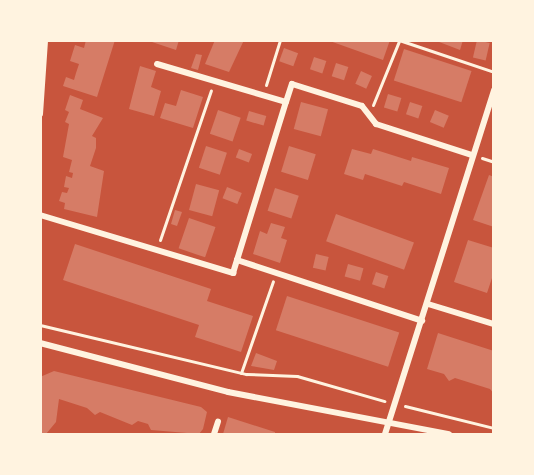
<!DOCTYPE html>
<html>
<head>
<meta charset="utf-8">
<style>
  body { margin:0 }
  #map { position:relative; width:534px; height:475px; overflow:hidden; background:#c8553d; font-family:Inter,sans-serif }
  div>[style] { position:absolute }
  .building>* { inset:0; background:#d67c66; transform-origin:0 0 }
  .path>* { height:3px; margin:-1.5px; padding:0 1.5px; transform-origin:1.5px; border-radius:1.5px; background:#fff3e0 }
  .minor>* { height:6px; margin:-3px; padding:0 3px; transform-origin:3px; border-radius:3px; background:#fff3e0 }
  span { translate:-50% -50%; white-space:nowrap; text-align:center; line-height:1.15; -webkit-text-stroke:4.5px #fff3e0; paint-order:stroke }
  .frame { position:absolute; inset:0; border:42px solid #fff3e0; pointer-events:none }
</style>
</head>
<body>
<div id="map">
  <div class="building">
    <div style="clip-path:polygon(86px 40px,115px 40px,97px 97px,63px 86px,66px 77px,74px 80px,76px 73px,79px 64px,70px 61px,75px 45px,84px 48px)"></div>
    <div style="clip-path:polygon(146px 40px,179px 40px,176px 50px)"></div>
    <div style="clip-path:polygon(215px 40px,244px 40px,229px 72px,205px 64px)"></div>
    <div style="clip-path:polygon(327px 40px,390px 40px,383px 60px)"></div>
    <div style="clip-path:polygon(434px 40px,463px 40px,460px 50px)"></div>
    <div style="left:477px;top:40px;width:13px;height:18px;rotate:13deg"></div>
    <div style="left:284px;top:48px;width:15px;height:14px;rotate:20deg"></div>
    <div style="left:404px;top:49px;width:71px;height:33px;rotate:18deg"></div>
    <div style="clip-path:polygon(196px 54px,202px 55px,198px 70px,191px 68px)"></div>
    <div style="left:314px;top:57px;width:13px;height:13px;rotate:18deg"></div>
    <div style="left:336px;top:63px;width:13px;height:14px;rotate:18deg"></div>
    <div style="clip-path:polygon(140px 66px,156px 71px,151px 87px,161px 91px,154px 116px,129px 109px)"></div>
    <div style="left:361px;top:71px;width:12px;height:14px;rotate:24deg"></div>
    <div style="clip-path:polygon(181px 90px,203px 97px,193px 128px,160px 118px,165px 103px,176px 106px)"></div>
    <div style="left:388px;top:94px;width:14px;height:14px;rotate:17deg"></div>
    <div style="clip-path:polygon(70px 95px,83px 100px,80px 109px,103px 118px,92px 136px,96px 138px,96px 148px,90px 166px,104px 171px,97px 217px,64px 209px,65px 203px,59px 201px,62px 192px,67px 193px,69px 188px,64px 187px,66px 176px,72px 178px,73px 173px,69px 172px,72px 160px,63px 157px,69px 124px,65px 122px,69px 112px,65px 110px)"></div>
    <div style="left:301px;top:102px;width:28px;height:28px;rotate:15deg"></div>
    <div style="left:410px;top:102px;width:13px;height:13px;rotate:18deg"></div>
    <div style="left:218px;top:110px;width:24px;height:25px;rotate:19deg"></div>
    <div style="left:435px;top:110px;width:15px;height:13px;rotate:23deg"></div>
    <div style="left:249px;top:111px;width:18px;height:10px;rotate:16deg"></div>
    <div style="left:206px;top:146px;width:22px;height:23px;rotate:18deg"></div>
    <div style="left:289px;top:146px;width:28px;height:27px;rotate:17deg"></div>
    <div style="left:239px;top:149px;width:14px;height:9px;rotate:21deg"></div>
    <div style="clip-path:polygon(352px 149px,371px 154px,373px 149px,411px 161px,412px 157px,449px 168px,441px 194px,404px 182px,402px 186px,365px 174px,363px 180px,344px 174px)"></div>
    <div style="clip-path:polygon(489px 175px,494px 177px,494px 227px,473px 220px)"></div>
    <div style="left:196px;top:184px;width:24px;height:27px;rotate:15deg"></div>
    <div style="left:227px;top:187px;width:16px;height:12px;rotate:22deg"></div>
    <div style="left:275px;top:188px;width:25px;height:24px;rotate:18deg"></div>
    <div style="clip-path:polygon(175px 210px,182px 212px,177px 226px,171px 224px)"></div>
    <div style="left:336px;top:214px;width:83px;height:29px;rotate:20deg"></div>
    <div style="left:189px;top:218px;width:28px;height:32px;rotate:19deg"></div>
    <div style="clip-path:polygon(271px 223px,285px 227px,281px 238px,287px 240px,280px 263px,253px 254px,260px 231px,267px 234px)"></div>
    <div style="clip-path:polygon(468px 240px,494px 248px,494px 272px,487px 293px,454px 282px)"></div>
    <div style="clip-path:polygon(75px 244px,211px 289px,207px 301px,253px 316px,241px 352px,195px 337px,199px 325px,63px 280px)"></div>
    <div style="left:316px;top:254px;width:13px;height:14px;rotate:13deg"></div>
    <div style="left:348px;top:264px;width:16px;height:13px;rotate:15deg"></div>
    <div style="left:376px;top:272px;width:13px;height:13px;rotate:18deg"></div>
    <div style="left:287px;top:296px;width:118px;height:36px;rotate:18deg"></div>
    <div style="clip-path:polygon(438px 333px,494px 351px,494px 394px,490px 389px,455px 378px,449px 381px,444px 374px,427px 369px)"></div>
    <div style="clip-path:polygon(256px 353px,277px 361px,274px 370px,251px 366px)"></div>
    <div style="clip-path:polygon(54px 371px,201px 407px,207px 412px,203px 429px,199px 434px,151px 430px,148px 424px,138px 421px,132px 425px,100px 412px,95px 415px,87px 408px,59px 399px,56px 422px,46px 434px,40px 434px,40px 377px)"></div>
    <div style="clip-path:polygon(228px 417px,275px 432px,275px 434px,223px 434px)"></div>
  </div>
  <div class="path">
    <div style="left:399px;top:40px;width:100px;rotate:18.6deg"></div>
    <div style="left:266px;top:85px;width:47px;rotate:-72.7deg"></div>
    <div style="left:373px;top:105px;width:69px;rotate:-67.9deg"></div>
    <div style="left:482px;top:158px;width:13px;rotate:18deg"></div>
    <div style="left:160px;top:240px;width:158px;rotate:-71.2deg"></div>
    <div style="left:40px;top:325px;width:212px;rotate:13.4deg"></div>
    <div style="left:246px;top:374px;width:51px;rotate:2.2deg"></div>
    <div style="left:297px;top:376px;width:91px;rotate:16deg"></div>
    <div style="left:241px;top:373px;width:97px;rotate:-70.8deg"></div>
    <div style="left:405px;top:406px;width:92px;rotate:13.9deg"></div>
  </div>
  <div class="minor">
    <div style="left:157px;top:64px;width:134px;rotate:16.4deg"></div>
    <div style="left:286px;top:102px;width:19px;rotate:-72deg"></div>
    <div style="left:292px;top:84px;width:73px;rotate:17.4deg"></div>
    <div style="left:362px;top:106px;width:23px;rotate:52deg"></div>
    <div style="left:376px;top:124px;width:101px;rotate:17.9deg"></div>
    <div style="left:40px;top:114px;width:74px;rotate:-86.1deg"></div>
    <div style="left:40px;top:215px;width:202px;rotate:16.7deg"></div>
    <div style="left:233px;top:273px;width:14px;rotate:-73deg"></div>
    <div style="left:237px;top:260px;width:195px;rotate:18.2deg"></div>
    <div style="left:237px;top:260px;width:165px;rotate:-72.8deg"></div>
    <div style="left:428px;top:304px;width:69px;rotate:16.9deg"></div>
    <div style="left:40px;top:343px;width:194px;rotate:14.6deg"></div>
    <div style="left:228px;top:392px;width:225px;rotate:10.8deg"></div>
    <div style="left:214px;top:434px;width:13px;rotate:-72deg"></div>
    <div style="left:385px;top:434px;width:361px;rotate:-72.4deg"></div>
  </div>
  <div class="frame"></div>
</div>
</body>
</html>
